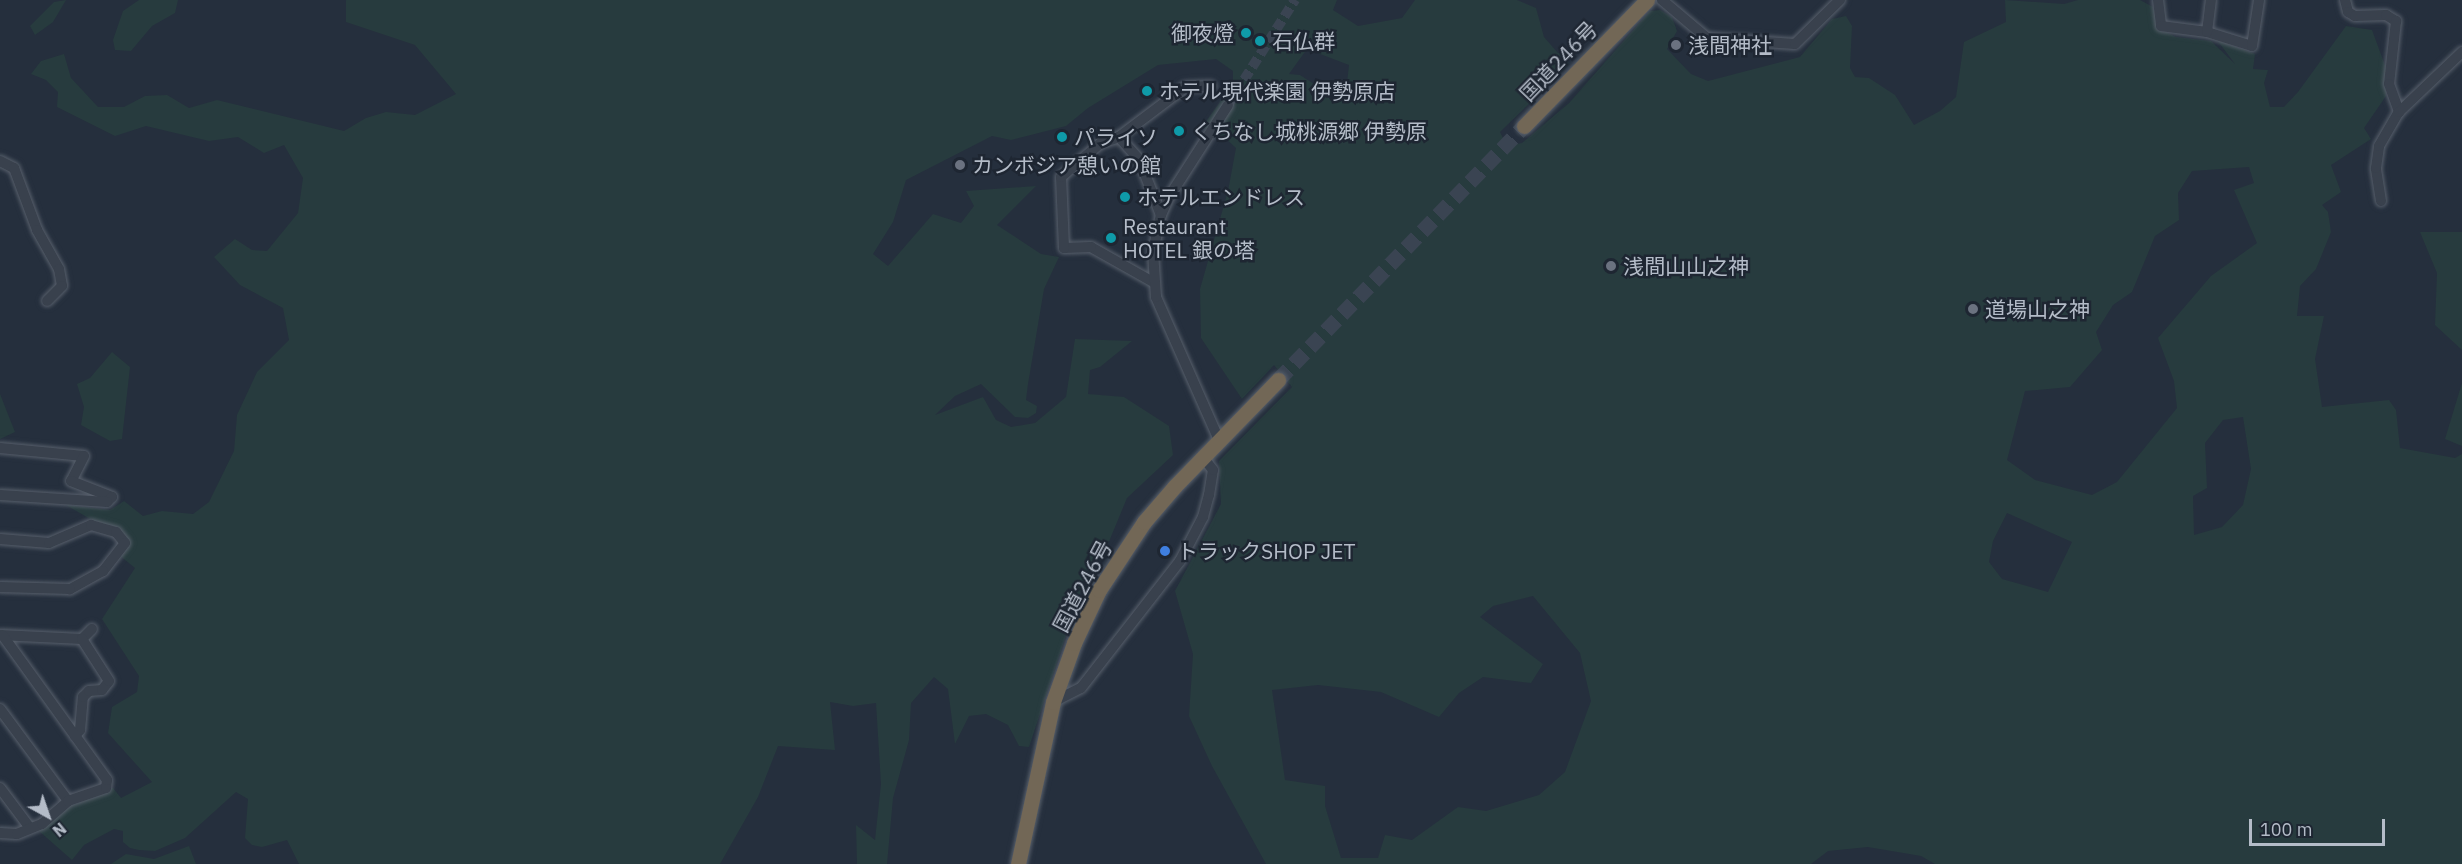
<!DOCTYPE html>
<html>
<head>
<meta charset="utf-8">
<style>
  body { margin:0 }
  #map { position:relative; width:2462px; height:864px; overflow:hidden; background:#252f3d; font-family:"IBM Plex Sans","Noto Sans JP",sans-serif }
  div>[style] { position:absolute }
  .green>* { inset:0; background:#273b3e }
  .minor-tunnel>* { height:10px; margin-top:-5px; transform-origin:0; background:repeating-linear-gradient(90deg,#3a4452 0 10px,transparent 0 15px) }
  .highway-tunnel>* { height:15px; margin-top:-7.5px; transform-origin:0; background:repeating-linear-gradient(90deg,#3a4452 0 15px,transparent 0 23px) }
  .roads { filter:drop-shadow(0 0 2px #575f6b) drop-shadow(0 0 2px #575f6b) }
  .minor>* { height:10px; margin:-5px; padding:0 5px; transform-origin:5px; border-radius:5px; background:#39414d }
  .highway>* { height:15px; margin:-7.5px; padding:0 7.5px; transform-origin:7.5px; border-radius:7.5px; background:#726756 }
  .dots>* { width:16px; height:16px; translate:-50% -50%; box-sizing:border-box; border:3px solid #1e2632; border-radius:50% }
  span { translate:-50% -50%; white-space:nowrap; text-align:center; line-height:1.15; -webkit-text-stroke:5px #1e2632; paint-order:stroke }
  .poi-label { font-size:21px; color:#b4bcc8 }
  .right { translate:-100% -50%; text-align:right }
  .left { translate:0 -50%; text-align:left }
  .street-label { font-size:21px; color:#b4bcc8 }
  .north { position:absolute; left:18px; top:786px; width:60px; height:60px; -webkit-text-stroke:4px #1e2632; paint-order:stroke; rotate:140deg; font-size:16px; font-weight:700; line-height:24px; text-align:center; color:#b4bcc8 }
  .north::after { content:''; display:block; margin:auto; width:21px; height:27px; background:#b4bcc8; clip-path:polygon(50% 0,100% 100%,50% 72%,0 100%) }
  .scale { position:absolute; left:2249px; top:819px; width:136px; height:27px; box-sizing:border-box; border:3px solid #b4bcc8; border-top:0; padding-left:8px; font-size:18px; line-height:21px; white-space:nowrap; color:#b4bcc8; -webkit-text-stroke:4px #1e2632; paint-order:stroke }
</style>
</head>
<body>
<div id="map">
  <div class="green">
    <div style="clip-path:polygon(66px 0,53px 22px,35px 35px,30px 26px,54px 2px)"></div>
    <div style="clip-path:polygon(139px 0,178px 0,175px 13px,152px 26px,131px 51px,115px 50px,113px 40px,123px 11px)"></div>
    <div style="clip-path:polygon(evenodd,346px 0,1337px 0,1333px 10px,1358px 26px,1402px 18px,1415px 0,1517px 0,1536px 8px,1544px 37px,1558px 53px,1566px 55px,1569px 65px,1500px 132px,1507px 146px,1522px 143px,1569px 103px,1650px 11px,1660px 10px,1672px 17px,1677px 31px,1667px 49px,1691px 74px,1708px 81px,1800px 57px,1832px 19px,1846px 16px,1852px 26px,1850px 68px,1855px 77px,1869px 78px,1895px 95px,1914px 125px,1940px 111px,1956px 97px,1964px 42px,2006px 22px,2005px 0,2064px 4px,2078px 0,2140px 0,2153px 7px,2158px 28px,2176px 37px,2211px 41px,2235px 64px,2217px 40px,2255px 54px,2253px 69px,2268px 70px,2264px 83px,2270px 107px,2284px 107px,2298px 92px,2346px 26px,2372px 30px,2386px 68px,2386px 96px,2364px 128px,2371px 139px,2331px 165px,2341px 192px,2322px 205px,2328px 212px,2331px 232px,2316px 269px,2300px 286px,2297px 316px,2324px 316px,2315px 359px,2322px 407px,2389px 400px,2396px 410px,2400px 448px,2455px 458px,2462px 454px,2462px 864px,1935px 864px,1921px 856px,1868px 847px,1828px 851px,1811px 864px,1266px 864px,1212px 766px,1189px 716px,1193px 654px,1175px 591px,1221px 504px,1219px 461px,1292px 387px,1274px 365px,1242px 399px,1201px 338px,1200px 289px,1228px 191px,1236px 148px,1225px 138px,1202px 127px,1233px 84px,1233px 71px,1216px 59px,1158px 65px,1088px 108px,1066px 126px,1011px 140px,992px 136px,906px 180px,893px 222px,873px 254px,888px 266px,933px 214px,961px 223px,974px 206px,966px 191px,1036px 186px,997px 225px,1041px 254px,1059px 257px,1044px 289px,1028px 384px,1026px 400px,1037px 406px,1036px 413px,1028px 418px,1015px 417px,981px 384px,955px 396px,935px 415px,983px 397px,996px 420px,1011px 427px,1035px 423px,1066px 397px,1075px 339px,1132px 341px,1100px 367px,1090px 370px,1088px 394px,1124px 397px,1169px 426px,1173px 455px,1127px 498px,1108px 544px,1085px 578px,1029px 747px,1019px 746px,1008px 725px,986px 714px,969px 716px,955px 744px,948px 689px,934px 677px,911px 703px,909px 740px,893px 798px,887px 864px,857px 864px,856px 825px,875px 840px,881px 784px,876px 703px,853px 706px,830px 702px,835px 750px,778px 746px,758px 797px,720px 864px,299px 864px,287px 840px,262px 847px,252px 845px,245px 838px,248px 799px,236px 792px,185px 838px,155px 851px,139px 850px,130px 848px,123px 842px,123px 831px,114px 829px,84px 845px,72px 860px,39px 831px,74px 803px,113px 788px,121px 798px,152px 782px,108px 733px,112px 707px,137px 692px,139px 676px,102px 619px,135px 568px,119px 555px,123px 538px,66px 505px,110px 510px,124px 501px,143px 516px,162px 511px,193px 514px,209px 502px,234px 451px,237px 415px,257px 372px,289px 340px,283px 308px,240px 285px,214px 257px,235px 239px,252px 250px,267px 251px,298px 213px,303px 178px,284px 145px,264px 153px,238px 137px,209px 141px,146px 126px,115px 136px,57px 107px,58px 92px,46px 80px,31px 74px,41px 61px,64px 54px,71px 78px,98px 107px,124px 107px,145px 96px,167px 95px,189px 108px,217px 100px,344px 131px,366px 118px,386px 112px,415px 115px,456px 94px,415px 45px,346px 22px,346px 0,1307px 49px,1349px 65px,1347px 83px,1337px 99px,1300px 75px,1289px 74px,1307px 49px,346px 0,2249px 167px,2254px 183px,2234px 190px,2257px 243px,2211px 276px,2158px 338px,2174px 381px,2177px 408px,2117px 482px,2092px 495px,2035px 480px,2007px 460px,2025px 391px,2070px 387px,2102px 350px,2096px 332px,2113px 305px,2132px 292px,2155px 236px,2179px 220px,2178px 193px,2192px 171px,2249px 167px,346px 0,2243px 417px,2251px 469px,2243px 505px,2222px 527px,2194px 535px,2193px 496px,2207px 488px,2205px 443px,2223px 420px,2243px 417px,346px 0,2007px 513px,2072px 542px,2048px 592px,2002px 579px,1989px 562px,1993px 541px,2007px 513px,346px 0,1533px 596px,1580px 653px,1591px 701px,1565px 772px,1539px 795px,1486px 811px,1458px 807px,1412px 840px,1385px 835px,1378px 858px,1341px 858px,1325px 806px,1325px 786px,1285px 780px,1272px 690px,1318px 685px,1381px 692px,1439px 717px,1459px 693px,1483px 677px,1531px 683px,1543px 664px,1480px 617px,1493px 606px,1533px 596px)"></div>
    <div style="clip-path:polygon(2420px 232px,2462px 232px,2462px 350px,2435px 325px,2437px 273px)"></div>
    <div style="clip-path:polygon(112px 352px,130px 367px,122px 439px,110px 441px,81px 425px,84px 407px,77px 384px,90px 378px)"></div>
    <div style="clip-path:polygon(2462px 383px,2462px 446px,2445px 439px)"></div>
    <div style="clip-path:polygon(0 394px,15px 432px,0 439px)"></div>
    <div style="clip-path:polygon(189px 846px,196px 864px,111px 864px,126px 854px,154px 859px)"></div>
  </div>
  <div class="minor-tunnel">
    <div style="left:1228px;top:105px;width:125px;rotate:-57.5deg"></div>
  </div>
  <div class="highway-tunnel">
    <div style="left:1278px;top:380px;width:354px;rotate:-45.9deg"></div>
  </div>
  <div class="roads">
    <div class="minor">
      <div style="left:1662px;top:0;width:59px;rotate:40.2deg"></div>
      <div style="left:1707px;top:38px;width:88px;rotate:3.9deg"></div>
      <div style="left:1795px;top:44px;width:63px;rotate:-44.4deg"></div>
      <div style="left:2158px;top:0;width:26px;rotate:83deg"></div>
      <div style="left:2161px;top:26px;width:46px;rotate:7.4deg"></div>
      <div style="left:2207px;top:32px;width:47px;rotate:17.3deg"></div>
      <div style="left:2252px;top:46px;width:47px;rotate:-81.3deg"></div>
      <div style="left:2345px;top:0;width:12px;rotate:76deg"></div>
      <div style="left:2348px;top:12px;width:8px;rotate:30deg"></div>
      <div style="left:2355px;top:16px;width:31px;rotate:-2deg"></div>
      <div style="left:2386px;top:15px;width:12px;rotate:31deg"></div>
      <div style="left:2396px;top:21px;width:63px;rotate:96.3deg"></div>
      <div style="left:2389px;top:84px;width:30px;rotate:70deg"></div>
      <div style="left:2207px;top:32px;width:32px;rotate:-83deg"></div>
      <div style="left:1119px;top:137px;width:83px;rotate:-37.1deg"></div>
      <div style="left:1185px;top:87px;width:26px;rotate:-2deg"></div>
      <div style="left:0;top:161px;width:16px;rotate:27deg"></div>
      <div style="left:14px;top:168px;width:66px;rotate:69.6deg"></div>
      <div style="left:37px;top:230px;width:45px;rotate:60.6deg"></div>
      <div style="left:59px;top:269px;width:17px;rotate:80deg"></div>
      <div style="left:62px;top:286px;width:21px;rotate:135deg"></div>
      <div style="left:2381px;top:201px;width:33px;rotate:-99deg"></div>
      <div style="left:2376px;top:168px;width:22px;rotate:-82deg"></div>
      <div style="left:2379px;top:146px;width:39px;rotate:-60deg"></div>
      <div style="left:2399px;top:112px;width:87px;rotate:-43.6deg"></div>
      <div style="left:1153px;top:282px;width:71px;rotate:-150.6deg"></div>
      <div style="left:1091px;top:247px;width:27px;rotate:178deg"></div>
      <div style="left:1064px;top:248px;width:71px;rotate:-92.4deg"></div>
      <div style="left:1061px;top:177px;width:52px;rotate:-40.4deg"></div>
      <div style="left:1101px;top:143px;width:19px;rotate:-18deg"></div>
      <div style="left:1119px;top:137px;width:30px;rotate:48deg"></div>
      <div style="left:1139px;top:159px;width:60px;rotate:68.6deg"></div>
      <div style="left:1219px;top:440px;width:156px;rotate:-113.8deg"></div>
      <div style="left:1156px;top:297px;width:45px;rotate:-93.8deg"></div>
      <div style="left:1153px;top:252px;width:38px;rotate:-78deg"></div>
      <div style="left:1161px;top:215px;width:20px;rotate:-66deg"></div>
      <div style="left:1169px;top:197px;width:109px;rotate:-57.3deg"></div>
      <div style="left:0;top:448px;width:84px;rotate:5.4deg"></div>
      <div style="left:84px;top:456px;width:28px;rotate:117deg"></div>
      <div style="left:71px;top:481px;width:44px;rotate:21.3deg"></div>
      <div style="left:112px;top:497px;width:7px;rotate:135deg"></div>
      <div style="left:107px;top:502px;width:107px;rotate:-176.3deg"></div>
      <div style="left:0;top:539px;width:49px;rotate:4.7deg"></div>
      <div style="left:49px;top:543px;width:46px;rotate:-23.2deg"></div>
      <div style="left:91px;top:525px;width:26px;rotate:16deg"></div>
      <div style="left:116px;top:532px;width:14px;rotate:51deg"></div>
      <div style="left:125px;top:543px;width:36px;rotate:128deg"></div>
      <div style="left:103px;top:571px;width:38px;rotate:151deg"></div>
      <div style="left:70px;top:589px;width:70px;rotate:-178.4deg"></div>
      <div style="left:0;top:635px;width:82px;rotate:2.8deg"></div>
      <div style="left:82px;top:639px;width:14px;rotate:-45deg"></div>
      <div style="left:1053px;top:702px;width:31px;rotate:-27deg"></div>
      <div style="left:1081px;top:688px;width:161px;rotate:-52.1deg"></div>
      <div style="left:1180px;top:561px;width:50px;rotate:-62.4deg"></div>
      <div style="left:1203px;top:517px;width:23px;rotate:-75deg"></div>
      <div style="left:1209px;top:495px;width:25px;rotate:-81deg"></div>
      <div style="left:1213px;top:470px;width:16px;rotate:-128deg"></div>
      <div style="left:0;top:709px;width:114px;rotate:53.5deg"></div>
      <div style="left:75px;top:736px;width:8px;rotate:-50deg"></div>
      <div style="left:80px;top:730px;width:33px;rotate:-85deg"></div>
      <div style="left:83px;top:697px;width:8px;rotate:-45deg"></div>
      <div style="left:89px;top:691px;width:13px;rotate:-4deg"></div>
      <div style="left:102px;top:690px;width:11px;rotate:-52deg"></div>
      <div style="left:109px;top:681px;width:50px;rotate:-122.7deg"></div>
      <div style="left:0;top:788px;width:50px;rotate:53.1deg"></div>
      <div style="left:0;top:833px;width:17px;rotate:3deg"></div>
      <div style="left:17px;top:834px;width:27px;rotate:-22deg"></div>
      <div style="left:42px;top:824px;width:35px;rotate:-41deg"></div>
      <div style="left:68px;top:801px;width:40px;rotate:-18.9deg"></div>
      <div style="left:106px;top:788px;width:8px;rotate:-83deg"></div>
      <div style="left:107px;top:780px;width:178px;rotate:-125.8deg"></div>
    </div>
    <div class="highway">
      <div style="left:1524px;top:126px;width:176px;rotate:-45.7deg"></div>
      <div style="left:1018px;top:864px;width:166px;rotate:-77.8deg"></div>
      <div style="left:1053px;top:702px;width:63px;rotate:-70.4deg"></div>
      <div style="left:1074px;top:643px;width:59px;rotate:-64.7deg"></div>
      <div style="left:1099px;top:590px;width:82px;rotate:-56.5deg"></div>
      <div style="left:1144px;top:522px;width:48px;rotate:-49.3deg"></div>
      <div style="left:1175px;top:486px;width:148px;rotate:-45.8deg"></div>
    </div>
  </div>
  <div class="dots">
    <div style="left:1246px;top:33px;background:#0f9aa8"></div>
    <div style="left:1260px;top:41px;background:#0f9aa8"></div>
    <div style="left:1676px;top:45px;background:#6b7280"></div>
    <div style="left:1147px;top:91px;background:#0f9aa8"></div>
    <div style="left:1179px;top:131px;background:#0f9aa8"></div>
    <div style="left:1062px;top:137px;background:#0f9aa8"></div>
    <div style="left:960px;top:165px;background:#6b7280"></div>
    <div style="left:1125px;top:197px;background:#0f9aa8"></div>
    <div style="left:1111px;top:238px;background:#0f9aa8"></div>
    <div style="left:1611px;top:266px;background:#6b7280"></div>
    <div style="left:1973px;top:309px;background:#6b7280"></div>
    <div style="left:1165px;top:551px;background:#3f7fe0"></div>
  </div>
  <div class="poi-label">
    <span class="right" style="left:1234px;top:33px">御夜燈</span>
    <span class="left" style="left:1272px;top:41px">石仏群</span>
    <span class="left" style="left:1688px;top:45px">浅間神社</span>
    <span class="left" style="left:1159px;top:91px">ホテル現代楽園 伊勢原店</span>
    <span class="left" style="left:1191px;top:131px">くちなし城桃源郷 伊勢原</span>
    <span class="left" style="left:1074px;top:137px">パライソ</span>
    <span class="left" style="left:972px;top:165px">カンボジア憩いの館</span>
    <span class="left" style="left:1137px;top:197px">ホテルエンドレス</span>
    <span class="left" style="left:1123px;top:238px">Restaurant<br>HOTEL 銀の塔</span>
    <span class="left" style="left:1623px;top:266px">浅間山山之神</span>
    <span class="left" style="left:1985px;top:309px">道場山之神</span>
    <span class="left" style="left:1177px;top:551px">トラックSHOP JET</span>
  </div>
  <div class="street-label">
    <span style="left:1558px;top:61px;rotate:-46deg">国道246号</span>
    <span style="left:1082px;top:586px;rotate:-62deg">国道246号</span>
  </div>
  <div class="north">N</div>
  <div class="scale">100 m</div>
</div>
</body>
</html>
